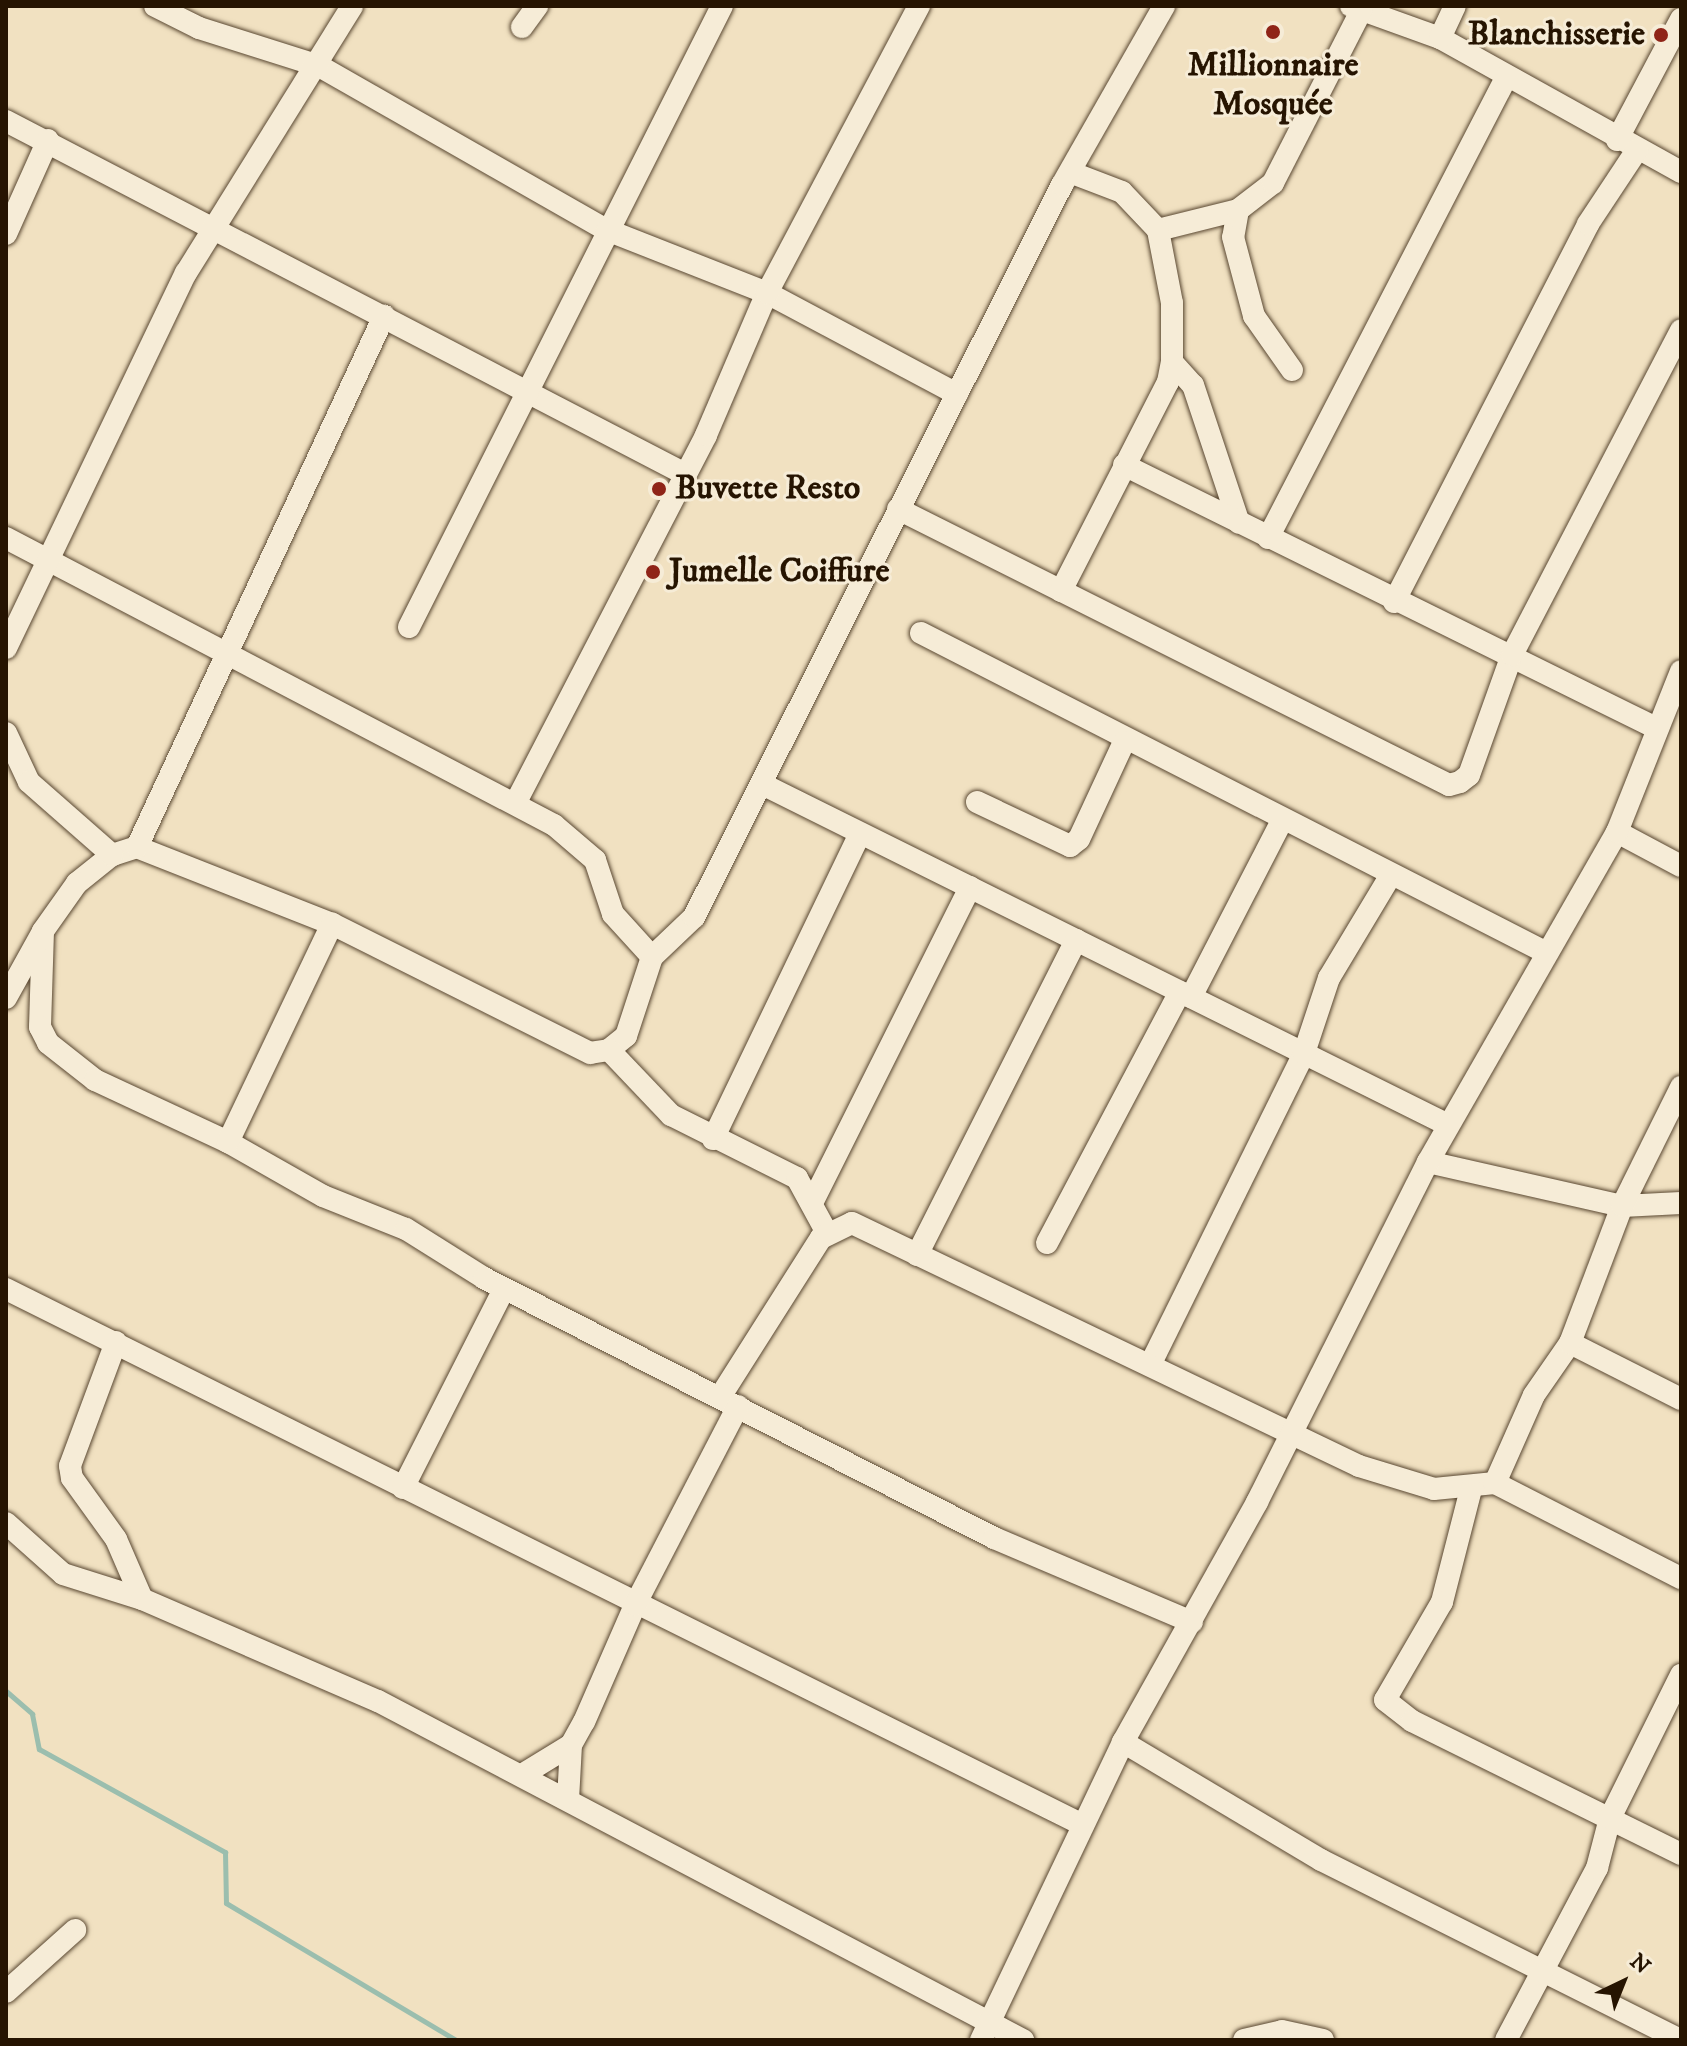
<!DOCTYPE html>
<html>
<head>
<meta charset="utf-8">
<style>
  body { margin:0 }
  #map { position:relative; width:1687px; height:2046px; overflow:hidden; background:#f1e1c1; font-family:"IM FELL DW Pica",serif }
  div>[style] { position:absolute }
  .stream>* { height:5px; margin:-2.5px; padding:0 2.5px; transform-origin:2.5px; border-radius:2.5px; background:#9bbeae }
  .roads { filter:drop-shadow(0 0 2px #594731) drop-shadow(0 0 2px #594731) }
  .minor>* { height:22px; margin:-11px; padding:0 11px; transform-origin:11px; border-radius:11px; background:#f6ecd7 }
  .dots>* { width:22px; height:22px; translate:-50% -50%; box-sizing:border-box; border:4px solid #f6ecd7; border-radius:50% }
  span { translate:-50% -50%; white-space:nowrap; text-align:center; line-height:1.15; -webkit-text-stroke:6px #f6ecd7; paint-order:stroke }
  .poi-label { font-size:34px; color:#261401; font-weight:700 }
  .right { translate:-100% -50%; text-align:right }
  .left { translate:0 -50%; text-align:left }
  .frame { position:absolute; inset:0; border:8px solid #261401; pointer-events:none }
  .north { position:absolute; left:1583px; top:1942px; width:80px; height:80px; -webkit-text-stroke:6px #f6ecd7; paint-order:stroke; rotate:43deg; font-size:22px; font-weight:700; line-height:32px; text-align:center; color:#261401 }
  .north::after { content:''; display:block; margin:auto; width:28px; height:36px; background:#261401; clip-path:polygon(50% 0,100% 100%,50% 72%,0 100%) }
</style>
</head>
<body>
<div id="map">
  <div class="stream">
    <div style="left:6px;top:1691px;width:35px;rotate:41deg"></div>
    <div style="left:32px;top:1714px;width:36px;rotate:79deg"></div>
    <div style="left:39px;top:1749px;width:213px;rotate:29deg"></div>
    <div style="left:225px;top:1852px;width:51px;rotate:88.9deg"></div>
    <div style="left:226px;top:1903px;width:268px;rotate:30.8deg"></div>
  </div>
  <div class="roads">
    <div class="minor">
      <div style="left:155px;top:6px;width:49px;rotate:26.6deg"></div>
      <div style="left:199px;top:28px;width:126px;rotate:17.6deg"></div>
      <div style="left:319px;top:66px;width:331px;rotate:29.7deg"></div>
      <div style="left:607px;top:230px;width:172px;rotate:21.5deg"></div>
      <div style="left:767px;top:293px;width:215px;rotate:28deg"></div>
      <div style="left:1351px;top:6px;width:95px;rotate:19.8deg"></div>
      <div style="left:1440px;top:38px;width:276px;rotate:29.1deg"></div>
      <div style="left:522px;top:27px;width:26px;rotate:-54deg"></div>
      <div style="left:1440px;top:38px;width:35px;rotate:-65deg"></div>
      <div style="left:6px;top:121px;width:765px;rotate:27.47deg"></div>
      <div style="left:1617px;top:140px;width:137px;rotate:-62.1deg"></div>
      <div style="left:1238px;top:210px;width:27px;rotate:100deg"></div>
      <div style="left:1233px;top:237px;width:82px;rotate:75.1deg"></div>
      <div style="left:1254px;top:316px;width:66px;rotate:54.9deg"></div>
      <div style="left:1158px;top:230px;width:82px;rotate:-14deg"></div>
      <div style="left:1238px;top:210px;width:44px;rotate:-37.6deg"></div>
      <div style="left:1273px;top:183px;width:193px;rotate:-62.9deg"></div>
      <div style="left:6px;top:234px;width:103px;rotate:-65.9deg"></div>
      <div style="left:1172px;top:362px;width:31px;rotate:48deg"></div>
      <div style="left:1193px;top:385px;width:145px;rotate:71.6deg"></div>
      <div style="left:1124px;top:465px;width:593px;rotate:26.31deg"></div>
      <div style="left:898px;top:509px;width:616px;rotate:26.61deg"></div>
      <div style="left:1449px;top:785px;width:11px;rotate:-15deg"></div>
      <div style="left:1460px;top:782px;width:11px;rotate:-38deg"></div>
      <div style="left:1469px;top:775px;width:127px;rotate:-70.3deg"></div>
      <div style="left:1512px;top:655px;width:366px;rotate:-62.5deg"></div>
      <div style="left:6px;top:538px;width:619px;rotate:27.64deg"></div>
      <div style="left:554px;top:825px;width:54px;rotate:40.5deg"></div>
      <div style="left:595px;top:860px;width:57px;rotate:71.6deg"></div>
      <div style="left:613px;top:914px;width:58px;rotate:47.8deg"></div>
      <div style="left:652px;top:957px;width:83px;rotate:108.2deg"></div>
      <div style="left:626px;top:1036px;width:22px;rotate:141deg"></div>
      <div style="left:609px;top:1050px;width:19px;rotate:171deg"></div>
      <div style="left:590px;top:1053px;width:288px;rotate:-153.4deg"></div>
      <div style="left:332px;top:924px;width:210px;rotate:-158.5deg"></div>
      <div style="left:137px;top:847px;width:26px;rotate:162deg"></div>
      <div style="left:112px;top:855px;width:45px;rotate:141.3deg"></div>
      <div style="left:77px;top:883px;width:59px;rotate:125.3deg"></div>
      <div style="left:43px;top:931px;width:96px;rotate:91.8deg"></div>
      <div style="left:40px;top:1027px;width:18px;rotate:63deg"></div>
      <div style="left:48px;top:1043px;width:60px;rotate:38.2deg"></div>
      <div style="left:95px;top:1080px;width:147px;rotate:25deg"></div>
      <div style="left:228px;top:1142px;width:109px;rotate:29.6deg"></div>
      <div style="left:323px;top:1196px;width:89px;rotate:21.7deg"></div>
      <div style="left:406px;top:1229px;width:92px;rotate:32.1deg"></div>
      <div style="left:484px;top:1278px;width:572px;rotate:27.01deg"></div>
      <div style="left:994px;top:1538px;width:215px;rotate:23deg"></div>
      <div style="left:1268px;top:538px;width:520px;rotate:-62.65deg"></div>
      <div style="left:1061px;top:591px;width:235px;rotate:-62.9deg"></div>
      <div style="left:1168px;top:382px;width:20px;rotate:-79deg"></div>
      <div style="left:1172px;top:362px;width:59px;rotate:-90deg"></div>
      <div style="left:1172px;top:303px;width:74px;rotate:-100.9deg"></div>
      <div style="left:1158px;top:230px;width:52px;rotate:-133.5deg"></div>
      <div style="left:1122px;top:192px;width:56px;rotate:-159deg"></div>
      <div style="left:1394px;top:602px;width:425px;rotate:-62.8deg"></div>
      <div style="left:1588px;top:224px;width:89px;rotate:-56.5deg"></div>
      <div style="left:409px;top:627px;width:695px;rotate:-63.25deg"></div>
      <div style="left:921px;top:633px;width:703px;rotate:27.08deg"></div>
      <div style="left:6px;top:648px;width:416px;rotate:-64.4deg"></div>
      <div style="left:186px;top:273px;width:314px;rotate:-58.1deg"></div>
      <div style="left:6px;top:733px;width:54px;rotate:64.9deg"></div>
      <div style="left:29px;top:782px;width:111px;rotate:41.3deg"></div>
      <div style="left:762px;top:784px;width:766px;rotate:26.43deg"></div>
      <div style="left:516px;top:802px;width:413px;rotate:-62.6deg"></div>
      <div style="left:706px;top:435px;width:155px;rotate:-66.8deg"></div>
      <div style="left:767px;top:293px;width:325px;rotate:-62.1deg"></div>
      <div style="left:977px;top:802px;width:103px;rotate:25.3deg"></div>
      <div style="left:1070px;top:846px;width:11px;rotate:-38deg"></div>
      <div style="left:1079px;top:839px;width:107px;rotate:-65.1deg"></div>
      <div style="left:1617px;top:832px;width:72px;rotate:28deg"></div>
      <div style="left:137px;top:847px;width:586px;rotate:-65.05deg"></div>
      <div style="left:652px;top:957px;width:58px;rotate:-43.6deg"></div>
      <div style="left:694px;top:917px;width:819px;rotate:-63.31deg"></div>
      <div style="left:1062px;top:185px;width:206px;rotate:-60.3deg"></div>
      <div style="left:1191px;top:997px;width:198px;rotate:-62.7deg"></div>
      <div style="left:6px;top:998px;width:74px;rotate:-61deg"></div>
      <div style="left:609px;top:1050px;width:90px;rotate:46.4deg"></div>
      <div style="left:671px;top:1115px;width:141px;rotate:26.6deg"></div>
      <div style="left:797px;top:1178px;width:63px;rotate:61.4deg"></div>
      <div style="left:713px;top:1139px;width:339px;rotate:-64.3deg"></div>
      <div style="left:228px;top:1142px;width:242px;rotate:-64.5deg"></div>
      <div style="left:1428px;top:1162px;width:199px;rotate:12.8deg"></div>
      <div style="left:1622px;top:1206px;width:59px;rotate:-2.9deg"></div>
      <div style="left:813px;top:1201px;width:351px;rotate:-63.4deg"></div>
      <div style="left:1047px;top:1243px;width:284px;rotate:-62.1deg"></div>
      <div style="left:917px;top:1255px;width:353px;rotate:-63.2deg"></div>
      <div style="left:6px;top:1289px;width:1203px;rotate:26.46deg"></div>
      <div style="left:116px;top:1342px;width:132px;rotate:110.4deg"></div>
      <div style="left:70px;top:1466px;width:12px;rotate:81deg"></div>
      <div style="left:72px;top:1478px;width:75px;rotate:54.2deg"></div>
      <div style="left:116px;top:1539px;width:65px;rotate:66.6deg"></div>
      <div style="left:1570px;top:1343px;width:124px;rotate:26.8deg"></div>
      <div style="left:1150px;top:1365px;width:348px;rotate:-63.7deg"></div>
      <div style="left:1304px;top:1053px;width:79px;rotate:-71.6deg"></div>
      <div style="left:1329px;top:978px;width:120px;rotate:-59deg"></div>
      <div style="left:720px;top:1397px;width:188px;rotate:-57.6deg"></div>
      <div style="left:821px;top:1238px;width:34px;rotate:-26deg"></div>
      <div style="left:852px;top:1223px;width:562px;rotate:25.61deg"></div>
      <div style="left:1359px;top:1466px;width:78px;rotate:17deg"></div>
      <div style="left:1434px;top:1489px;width:61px;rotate:-5.6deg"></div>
      <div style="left:1495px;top:1483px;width:209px;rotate:27.1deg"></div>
      <div style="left:1495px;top:1483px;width:96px;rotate:-66.1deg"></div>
      <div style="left:1534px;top:1395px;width:63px;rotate:-55.3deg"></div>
      <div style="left:1570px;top:1343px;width:147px;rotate:-69.2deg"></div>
      <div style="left:1622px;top:1206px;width:133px;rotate:-63.6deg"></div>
      <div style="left:403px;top:1488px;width:223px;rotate:-63.1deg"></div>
      <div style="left:1471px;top:1489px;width:117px;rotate:104.4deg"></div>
      <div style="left:1442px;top:1602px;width:113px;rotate:120.2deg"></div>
      <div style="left:1385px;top:1700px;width:34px;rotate:38deg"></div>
      <div style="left:1412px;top:1721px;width:300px;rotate:26.3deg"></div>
      <div style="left:6px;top:1523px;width:76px;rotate:41.8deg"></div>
      <div style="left:63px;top:1574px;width:83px;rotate:17.6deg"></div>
      <div style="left:142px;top:1599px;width:257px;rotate:23.4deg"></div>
      <div style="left:378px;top:1701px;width:729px;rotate:27.73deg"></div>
      <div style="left:1123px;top:1742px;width:230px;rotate:30.8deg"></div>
      <div style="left:1321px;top:1860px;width:402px;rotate:26.6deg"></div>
      <div style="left:522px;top:1775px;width:57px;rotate:-31.5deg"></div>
      <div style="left:571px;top:1745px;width:26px;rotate:-61deg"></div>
      <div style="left:584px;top:1722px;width:128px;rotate:-66.4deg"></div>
      <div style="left:635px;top:1605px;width:224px;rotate:-62.6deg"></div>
      <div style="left:568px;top:1800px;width:55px;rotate:-86.9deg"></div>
      <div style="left:6px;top:1992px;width:93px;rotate:-41.9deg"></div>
      <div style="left:981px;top:2040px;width:330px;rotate:-64.5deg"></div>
      <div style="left:1123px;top:1742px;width:275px;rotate:-60.8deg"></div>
      <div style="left:1257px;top:1502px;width:381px;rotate:-63.3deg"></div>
      <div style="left:1428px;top:1162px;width:380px;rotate:-60.2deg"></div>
      <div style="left:1617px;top:832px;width:173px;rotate:-68.3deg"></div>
      <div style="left:1244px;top:2040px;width:39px;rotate:-13deg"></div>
      <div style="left:1282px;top:2031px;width:42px;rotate:12.4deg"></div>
      <div style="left:1506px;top:2040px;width:195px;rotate:-62.1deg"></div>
      <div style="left:1597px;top:1868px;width:52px;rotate:-75.4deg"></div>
      <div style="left:1610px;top:1818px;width:160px;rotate:-63.6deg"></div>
    </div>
  </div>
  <div class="dots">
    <div style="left:1273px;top:32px;background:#8f2418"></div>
    <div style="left:1661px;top:35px;background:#8f2418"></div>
    <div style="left:659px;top:489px;background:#8f2418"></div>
    <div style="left:653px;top:572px;background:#8f2418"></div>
  </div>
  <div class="poi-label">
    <span class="right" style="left:1645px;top:35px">Blanchisserie</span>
    <span style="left:1273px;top:85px">Millionnaire<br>Mosquée</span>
    <span class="left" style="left:675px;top:489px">Buvette Resto</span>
    <span class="left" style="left:669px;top:572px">Jumelle Coiffure</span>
  </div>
  <div class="frame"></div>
  <div class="north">N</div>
</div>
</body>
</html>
